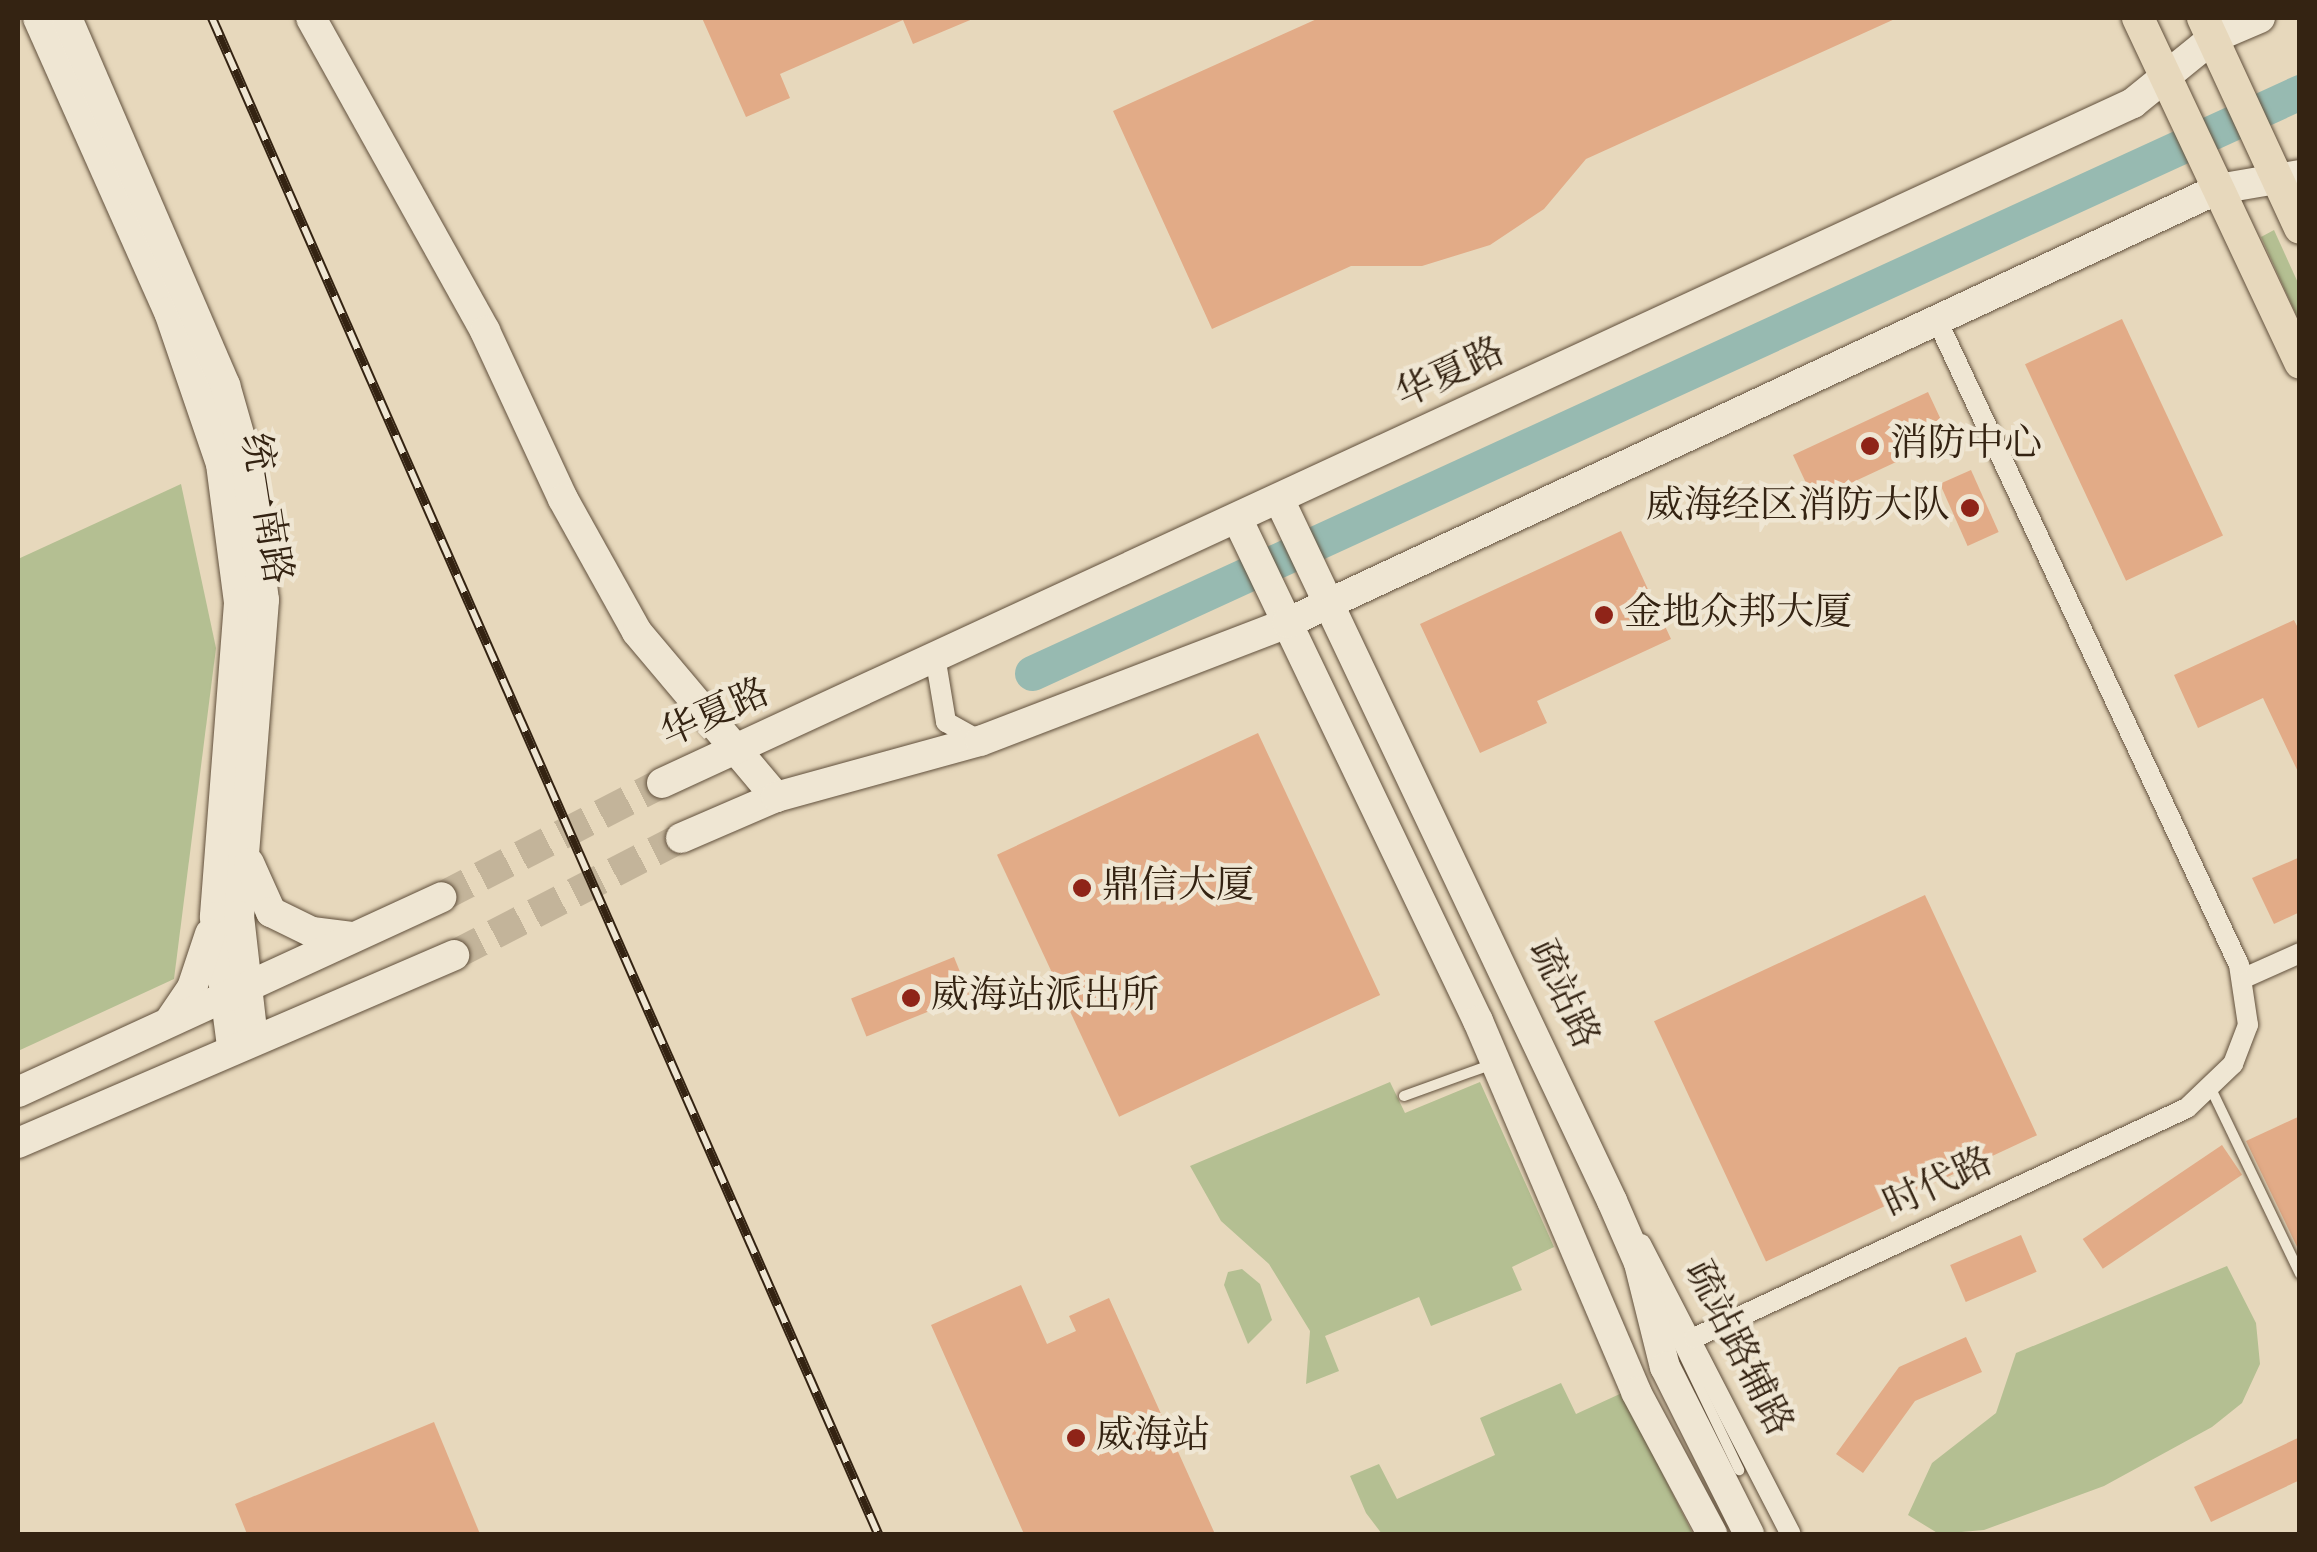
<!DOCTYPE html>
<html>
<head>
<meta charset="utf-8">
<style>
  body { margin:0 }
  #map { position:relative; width:2317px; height:1552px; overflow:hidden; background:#e7d8bc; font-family:"IM FELL English","Noto Serif SC",serif }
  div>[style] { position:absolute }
  .green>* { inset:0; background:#b4bf92 }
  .river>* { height:35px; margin:-17.5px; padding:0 17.5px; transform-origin:17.5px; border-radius:17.5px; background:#97bab1 }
  .building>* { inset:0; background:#e2ab87; transform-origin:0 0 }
  .secondary-tunnel>* { height:30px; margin-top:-15px; transform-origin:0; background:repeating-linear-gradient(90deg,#c3b49a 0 30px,transparent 0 45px) }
  .roads { filter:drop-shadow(0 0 2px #61503c) drop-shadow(0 0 2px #61503c) }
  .lane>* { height:10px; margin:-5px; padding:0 5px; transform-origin:5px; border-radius:5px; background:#efe6d3 }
  .street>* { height:20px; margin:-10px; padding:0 10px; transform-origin:10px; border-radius:10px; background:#efe6d3 }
  .secondary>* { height:30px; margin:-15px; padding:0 15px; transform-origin:15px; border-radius:15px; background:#efe6d3 }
  .primary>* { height:32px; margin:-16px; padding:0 16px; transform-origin:16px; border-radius:16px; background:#e7d8bc }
  .rail>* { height:10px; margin-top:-5px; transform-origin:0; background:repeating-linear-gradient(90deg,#efe6d3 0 19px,#342312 0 38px); box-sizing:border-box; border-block:2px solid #342312 }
  .dots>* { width:28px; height:28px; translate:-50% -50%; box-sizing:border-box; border:5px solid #efe6d3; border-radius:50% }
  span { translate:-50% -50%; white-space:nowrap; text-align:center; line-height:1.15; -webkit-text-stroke:9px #efe6d3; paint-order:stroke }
  .street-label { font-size:38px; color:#342312 }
  .poi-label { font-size:38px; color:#342312 }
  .left { translate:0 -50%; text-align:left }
  .right { translate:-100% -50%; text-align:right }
  .frame { position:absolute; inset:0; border:20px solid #342312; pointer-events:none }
</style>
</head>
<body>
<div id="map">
  <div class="green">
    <div style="clip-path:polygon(2274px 230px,2299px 285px,2299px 321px,2261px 237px)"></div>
    <div style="clip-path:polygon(181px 484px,216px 648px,174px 979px,18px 1051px,18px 559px)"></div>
    <div style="clip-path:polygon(1390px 1082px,1405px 1113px,1480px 1082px,1554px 1247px,1512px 1267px,1522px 1290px,1431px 1326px,1419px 1297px,1325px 1336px,1339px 1371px,1306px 1384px,1310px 1331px,1269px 1264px,1221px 1221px,1190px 1166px)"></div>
    <div style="clip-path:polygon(2227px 1266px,2256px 1323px,2260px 1364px,2242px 1403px,2212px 1427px,2104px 1486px,1984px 1530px,1939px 1534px,1908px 1515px,1932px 1463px,1996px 1413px,2016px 1353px)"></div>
    <div style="clip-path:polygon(1242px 1269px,1260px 1284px,1272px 1320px,1248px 1344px,1224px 1285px,1228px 1272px)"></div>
    <div style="clip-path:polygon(1561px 1383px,1576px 1414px,1622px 1393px,1693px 1534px,1382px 1534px,1366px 1513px,1350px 1476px,1379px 1464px,1397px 1499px,1495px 1455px,1480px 1418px)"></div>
  </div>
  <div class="river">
    <div style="left:1032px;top:673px;width:1395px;rotate:-24.62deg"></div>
  </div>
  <div class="building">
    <div style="clip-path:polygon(702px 18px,975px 18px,913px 44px,903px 20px,780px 74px,790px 98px,746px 117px)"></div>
    <div style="clip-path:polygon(1319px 18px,1897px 18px,1586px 159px,1544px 209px,1490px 245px,1422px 266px,1351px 266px,1212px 329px,1113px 111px)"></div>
    <div style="left:2122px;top:319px;width:239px;height:107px;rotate:65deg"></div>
    <div style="left:1928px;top:392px;width:50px;height:149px;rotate:65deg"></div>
    <div style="left:1971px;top:470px;width:68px;height:34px;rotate:66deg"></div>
    <div style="clip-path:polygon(1621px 531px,1671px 639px,1537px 701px,1547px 723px,1480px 753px,1420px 624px)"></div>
    <div style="clip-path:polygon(2294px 620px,2300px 632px,2300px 776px,2263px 698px,2198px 728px,2174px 675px)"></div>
    <div style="left:1258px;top:733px;width:289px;height:288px;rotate:65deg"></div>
    <div style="clip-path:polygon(2300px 857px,2300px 912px,2274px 924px,2252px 878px)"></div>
    <div style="left:1925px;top:895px;width:265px;height:299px;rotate:65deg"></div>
    <div style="left:954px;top:957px;width:41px;height:111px;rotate:68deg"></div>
    <div style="clip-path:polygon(2300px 1116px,2300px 1253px,2246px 1141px)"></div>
    <div style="left:2222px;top:1145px;width:36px;height:168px;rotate:56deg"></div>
    <div style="left:2021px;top:1235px;width:40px;height:77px;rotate:67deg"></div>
    <div style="clip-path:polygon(1021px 1285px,1047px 1344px,1076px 1331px,1069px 1316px,1109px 1298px,1215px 1534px,1024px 1534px,931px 1325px)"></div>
    <div style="clip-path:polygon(1966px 1337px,1982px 1372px,1915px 1401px,1863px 1473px,1836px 1454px,1899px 1367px)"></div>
    <div style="clip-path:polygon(434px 1422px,480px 1534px,247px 1534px,235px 1504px)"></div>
    <div style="clip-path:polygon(2300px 1437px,2300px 1480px,2211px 1522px,2194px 1487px)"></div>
  </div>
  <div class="secondary-tunnel">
    <div style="left:441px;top:897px;width:249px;rotate:-27.3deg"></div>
    <div style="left:454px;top:955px;width:255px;rotate:-27.3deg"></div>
  </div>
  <div class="roads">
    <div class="lane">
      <div style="left:2212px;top:1091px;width:203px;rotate:64.3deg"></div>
      <div style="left:1404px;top:1096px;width:91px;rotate:-19.8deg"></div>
      <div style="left:1666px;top:1318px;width:169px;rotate:64.3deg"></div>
    </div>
    <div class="street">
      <div style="left:935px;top:656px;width:67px;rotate:80.5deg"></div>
      <div style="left:946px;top:722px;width:39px;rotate:29deg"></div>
      <div style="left:2244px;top:978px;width:61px;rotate:-24.1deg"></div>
      <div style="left:1641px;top:1244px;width:326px;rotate:62.7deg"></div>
      <div style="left:1694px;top:1338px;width:544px;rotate:-25.01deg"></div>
      <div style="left:2187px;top:1108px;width:64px;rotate:-43.7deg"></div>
      <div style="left:2233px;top:1064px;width:42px;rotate:-69deg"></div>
      <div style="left:2248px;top:1025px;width:61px;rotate:-98.5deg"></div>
      <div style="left:2239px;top:965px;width:712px;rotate:-115.09deg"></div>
    </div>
    <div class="secondary">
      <div style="left:38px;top:18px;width:322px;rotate:66deg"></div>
      <div style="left:169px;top:312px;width:161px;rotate:71.1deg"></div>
      <div style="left:221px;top:464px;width:140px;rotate:82.6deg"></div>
      <div style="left:239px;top:603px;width:315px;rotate:94.4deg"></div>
      <div style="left:215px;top:917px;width:131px;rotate:82.5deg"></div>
      <div style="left:67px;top:18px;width:400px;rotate:66.7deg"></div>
      <div style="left:225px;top:385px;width:76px;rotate:74deg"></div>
      <div style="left:246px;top:458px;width:143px;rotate:82.8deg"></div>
      <div style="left:264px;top:600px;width:317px;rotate:94.5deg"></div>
      <div style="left:239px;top:916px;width:123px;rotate:83.5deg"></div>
      <div style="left:311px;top:18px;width:358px;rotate:60.9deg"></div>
      <div style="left:485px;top:331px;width:185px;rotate:65.1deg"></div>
      <div style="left:563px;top:499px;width:152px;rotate:60.9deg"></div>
      <div style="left:637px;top:632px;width:216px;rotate:49.9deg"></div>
      <div style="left:1279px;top:499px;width:777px;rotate:64.62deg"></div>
      <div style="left:1612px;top:1201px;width:68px;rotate:66.5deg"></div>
      <div style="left:1639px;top:1263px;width:107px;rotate:76deg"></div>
      <div style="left:1665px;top:1367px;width:187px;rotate:63.3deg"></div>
      <div style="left:1237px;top:518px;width:558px;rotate:64.4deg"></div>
      <div style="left:1478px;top:1021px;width:403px;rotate:66.9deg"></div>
      <div style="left:1636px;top:1392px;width:161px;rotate:61.8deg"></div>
      <div style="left:662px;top:783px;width:1621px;rotate:-24.81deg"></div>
      <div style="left:2133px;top:103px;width:103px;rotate:-39.1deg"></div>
      <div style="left:2213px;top:38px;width:51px;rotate:-23.1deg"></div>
      <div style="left:681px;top:838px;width:103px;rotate:-23.3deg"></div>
      <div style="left:776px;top:797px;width:212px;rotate:-15.4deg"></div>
      <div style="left:980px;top:741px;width:329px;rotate:-21deg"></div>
      <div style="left:1287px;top:623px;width:1027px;rotate:-24.99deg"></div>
      <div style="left:2218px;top:189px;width:83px;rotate:-9.7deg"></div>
      <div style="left:249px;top:863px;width:54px;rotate:65.8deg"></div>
      <div style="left:271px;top:912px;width:46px;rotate:26deg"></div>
      <div style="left:312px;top:932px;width:38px;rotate:7deg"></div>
      <div style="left:171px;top:1019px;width:37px;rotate:-56deg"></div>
      <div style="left:192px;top:988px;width:57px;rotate:-71.6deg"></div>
      <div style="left:18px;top:1092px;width:466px;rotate:-24.7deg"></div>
      <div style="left:18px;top:1143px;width:475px;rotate:-23.3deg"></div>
    </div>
    <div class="primary">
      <div style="left:2138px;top:18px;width:381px;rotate:64.8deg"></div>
      <div style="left:2203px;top:18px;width:231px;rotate:65.2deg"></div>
    </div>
  </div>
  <div class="rail">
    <div style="left:212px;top:18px;width:1656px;rotate:66.28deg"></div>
  </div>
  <div class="dots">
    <div style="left:1870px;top:446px;background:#8f2418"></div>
    <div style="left:1970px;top:508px;background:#8f2418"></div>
    <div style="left:1604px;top:615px;background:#8f2418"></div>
    <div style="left:1082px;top:888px;background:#8f2418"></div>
    <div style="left:911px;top:998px;background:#8f2418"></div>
    <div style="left:1076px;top:1438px;background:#8f2418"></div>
  </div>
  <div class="street-label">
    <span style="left:1451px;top:375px;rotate:-25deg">华夏路</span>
    <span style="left:264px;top:509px;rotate:81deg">统一南路</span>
    <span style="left:716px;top:715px;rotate:-24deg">华夏路</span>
    <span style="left:1562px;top:995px;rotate:65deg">疏站路</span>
    <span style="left:1939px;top:1185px;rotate:-25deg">时代路</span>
    <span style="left:1737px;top:1349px;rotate:63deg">疏站路辅路</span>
  </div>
  <div class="poi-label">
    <span class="left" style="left:1890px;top:446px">消防中心</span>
    <span class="right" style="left:1950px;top:508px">威海经区消防大队</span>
    <span class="left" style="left:1624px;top:615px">金地众邦大厦</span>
    <span class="left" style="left:1102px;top:888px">鼎信大厦</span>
    <span class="left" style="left:931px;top:998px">威海站派出所</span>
    <span class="left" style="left:1096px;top:1438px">威海站</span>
  </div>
  <div class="frame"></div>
</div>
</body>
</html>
